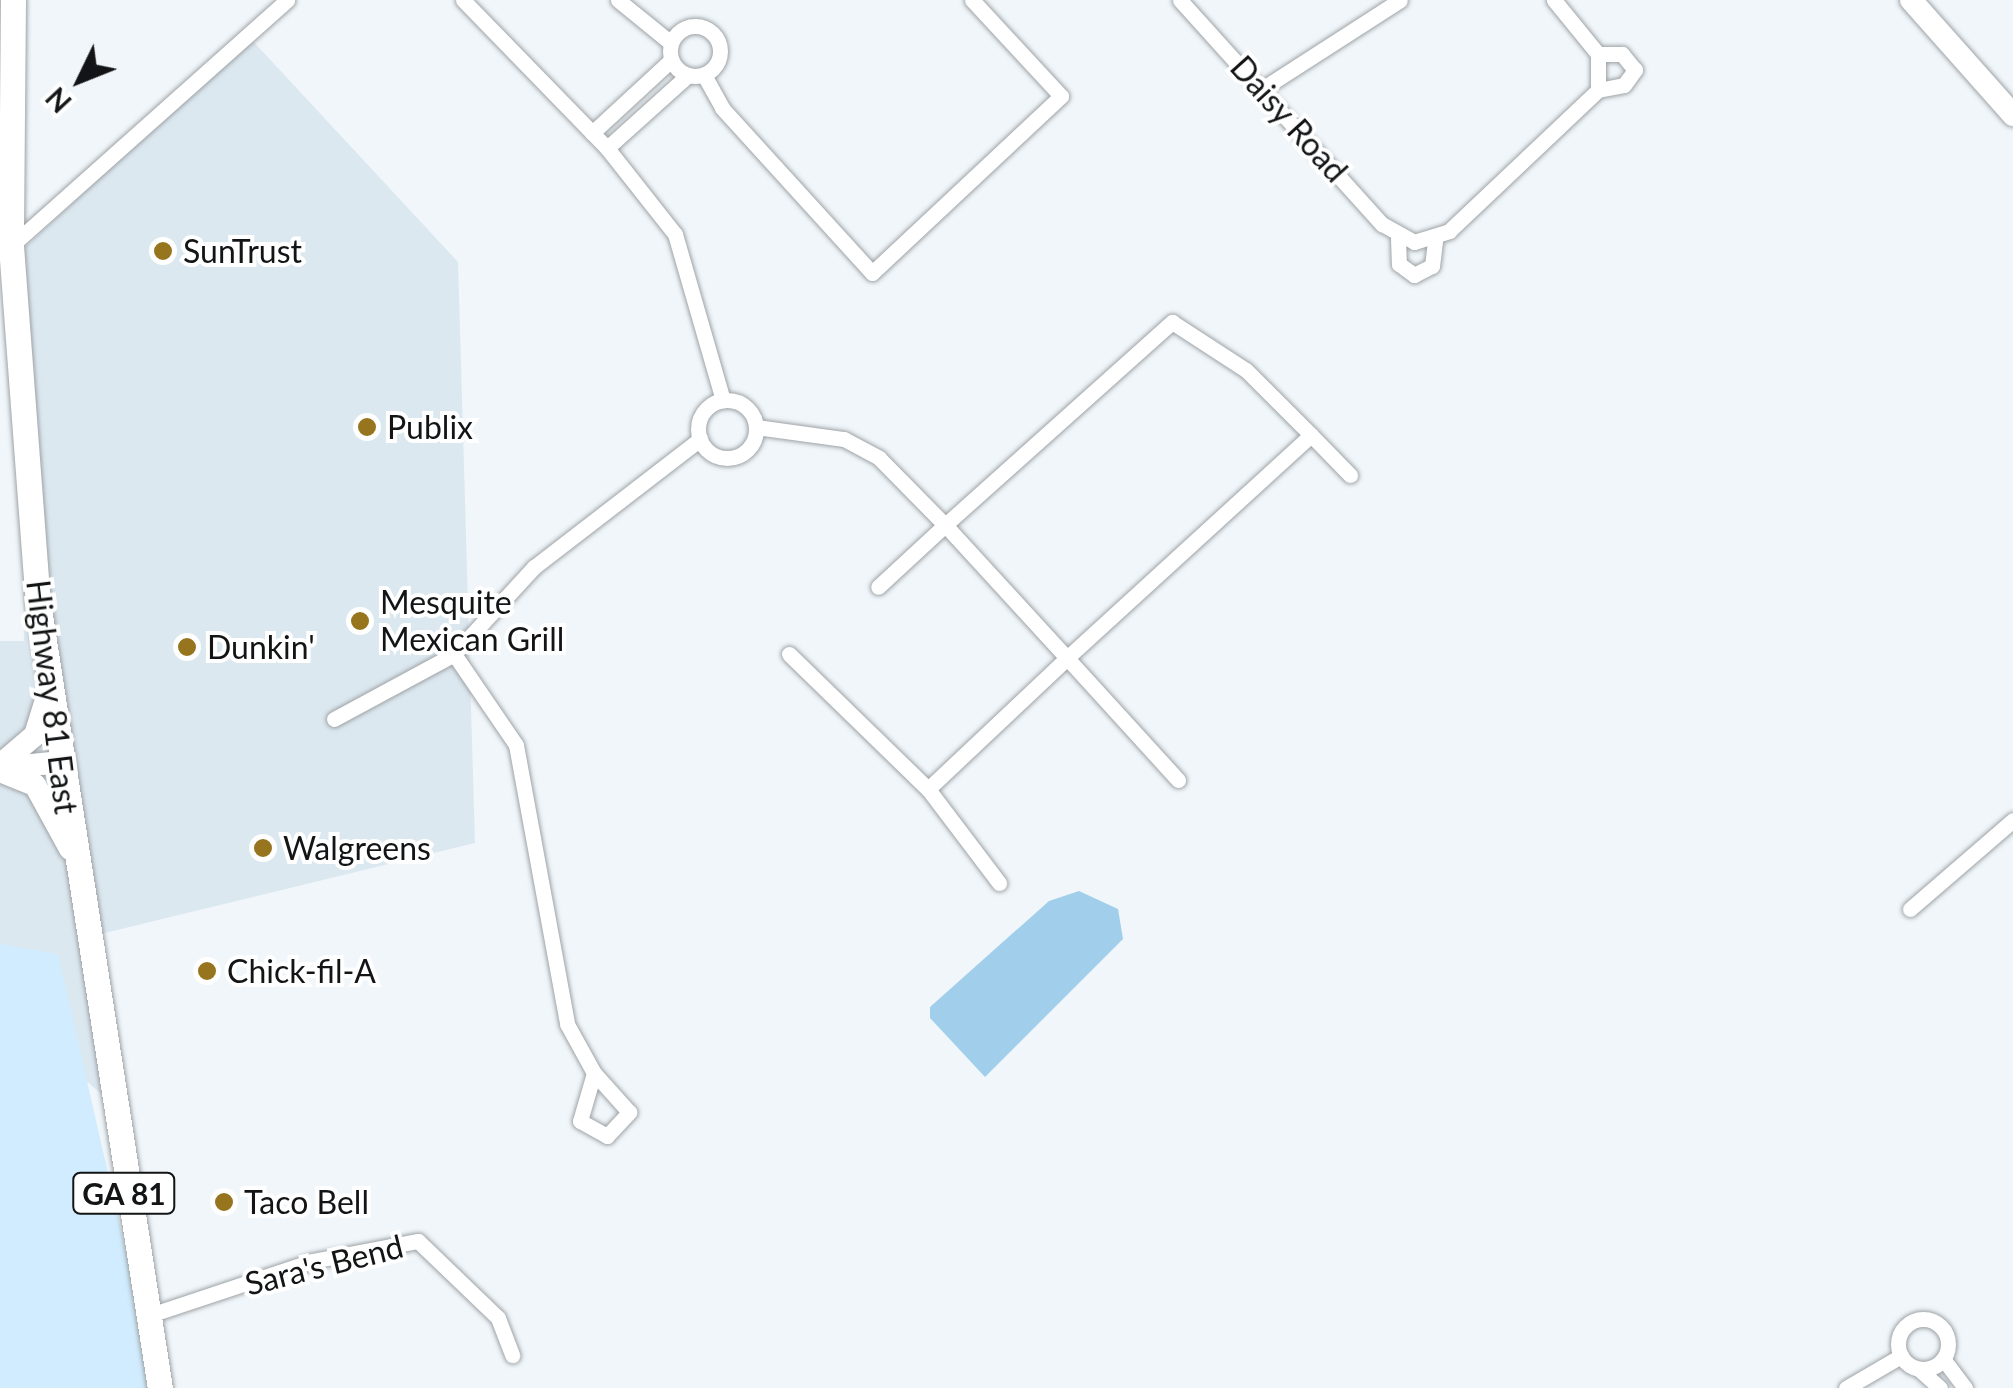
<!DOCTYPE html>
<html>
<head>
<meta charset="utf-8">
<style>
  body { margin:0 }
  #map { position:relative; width:2013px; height:1388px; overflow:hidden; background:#f0f6fa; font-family:Lato,sans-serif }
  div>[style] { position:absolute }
  .built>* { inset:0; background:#dce8f0 }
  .green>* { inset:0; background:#d0ecfe }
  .water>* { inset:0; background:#a1cfeb }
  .roads { filter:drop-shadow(0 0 2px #9ea3a6) drop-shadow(0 0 2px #9ea3a6) }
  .street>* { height:15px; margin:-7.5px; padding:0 7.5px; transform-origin:7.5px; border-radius:7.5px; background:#fff }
  .street>.ring { margin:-7.5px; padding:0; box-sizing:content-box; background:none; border:15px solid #fff; border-radius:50% }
  .secondary>* { height:22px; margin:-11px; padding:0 11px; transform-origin:11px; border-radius:11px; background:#fff }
  .primary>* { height:25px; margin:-12.5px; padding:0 12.5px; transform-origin:12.5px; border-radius:12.5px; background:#fff }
  .dots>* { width:28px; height:28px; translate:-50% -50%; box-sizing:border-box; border:5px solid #fff; border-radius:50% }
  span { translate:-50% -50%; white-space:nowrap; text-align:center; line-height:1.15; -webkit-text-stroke:8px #fff; paint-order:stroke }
  .shield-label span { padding:2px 8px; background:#fff; border:2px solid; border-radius:8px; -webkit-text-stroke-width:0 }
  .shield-label { font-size:30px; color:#121415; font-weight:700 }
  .street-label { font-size:32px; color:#121415 }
  .poi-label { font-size:32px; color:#121415 }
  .left { translate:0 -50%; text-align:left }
  .north { position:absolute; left:30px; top:30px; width:100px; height:100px; -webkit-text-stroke:8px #fff; paint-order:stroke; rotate:227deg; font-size:28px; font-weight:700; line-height:40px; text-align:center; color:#121415 }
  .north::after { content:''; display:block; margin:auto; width:35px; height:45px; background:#121415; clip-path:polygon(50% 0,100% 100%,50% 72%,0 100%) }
</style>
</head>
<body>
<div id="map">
  <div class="built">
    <div style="clip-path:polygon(250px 38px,458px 262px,475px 843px,80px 939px,116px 1107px,0 1005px,0 641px,24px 641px,18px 254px)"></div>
  </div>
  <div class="green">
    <div style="clip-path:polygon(0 944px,58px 954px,157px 1388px,0 1388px)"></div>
  </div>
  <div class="water">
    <div style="clip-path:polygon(1079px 891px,1118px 909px,1123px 939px,985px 1077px,930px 1018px,930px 1007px,1049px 901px)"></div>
  </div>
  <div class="roads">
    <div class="street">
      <div style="left:463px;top:0;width:206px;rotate:45.8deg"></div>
      <div style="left:607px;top:148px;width:110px;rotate:51.7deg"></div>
      <div style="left:675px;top:234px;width:173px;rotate:73.9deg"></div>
      <div style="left:618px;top:0;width:68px;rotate:39.1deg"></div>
      <div style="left:1180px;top:0;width:302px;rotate:48deg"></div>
      <div style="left:1382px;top:224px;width:37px;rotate:29deg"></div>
      <div style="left:1414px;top:242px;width:37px;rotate:-17deg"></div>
      <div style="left:1449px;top:231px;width:205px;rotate:-43.4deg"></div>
      <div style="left:1598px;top:90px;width:36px;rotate:-90deg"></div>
      <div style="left:1598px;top:54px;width:70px;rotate:-129.2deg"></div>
      <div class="ring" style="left:670px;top:26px;width:35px;height:35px"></div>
      <div style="left:704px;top:75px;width:38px;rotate:61deg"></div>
      <div style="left:722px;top:108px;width:223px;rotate:47.7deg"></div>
      <div style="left:872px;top:273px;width:259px;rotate:-43.1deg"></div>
      <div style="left:1061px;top:96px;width:131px;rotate:-132.8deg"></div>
      <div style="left:1262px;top:89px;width:164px;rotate:-32.8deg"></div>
      <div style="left:1598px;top:90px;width:26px;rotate:-11deg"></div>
      <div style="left:1624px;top:85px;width:19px;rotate:-54deg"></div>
      <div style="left:1635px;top:70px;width:21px;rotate:-129deg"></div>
      <div style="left:1622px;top:54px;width:24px;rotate:180deg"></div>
      <div style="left:592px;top:133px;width:108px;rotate:-42.7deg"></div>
      <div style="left:607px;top:148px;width:109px;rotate:-42deg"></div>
      <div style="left:1398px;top:238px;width:26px;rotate:88deg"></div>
      <div style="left:1399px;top:264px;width:19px;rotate:36deg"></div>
      <div style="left:1414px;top:275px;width:20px;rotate:-27deg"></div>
      <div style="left:1432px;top:266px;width:26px;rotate:-83deg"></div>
      <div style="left:11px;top:246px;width:370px;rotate:-41.7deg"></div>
      <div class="ring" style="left:698px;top:400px;width:43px;height:43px"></div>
      <div style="left:756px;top:427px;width:89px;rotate:7.8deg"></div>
      <div style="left:844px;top:439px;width:40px;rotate:28deg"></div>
      <div style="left:879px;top:458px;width:94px;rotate:45.4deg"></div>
      <div style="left:945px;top:525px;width:91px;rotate:137.2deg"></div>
      <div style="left:1311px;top:435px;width:331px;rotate:137.6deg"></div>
      <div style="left:1067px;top:658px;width:180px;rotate:-132.5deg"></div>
      <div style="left:945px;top:525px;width:305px;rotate:-41.8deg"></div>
      <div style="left:1172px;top:322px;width:88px;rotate:33deg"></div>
      <div style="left:1246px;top:370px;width:92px;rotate:45deg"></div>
      <div style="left:1311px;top:435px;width:56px;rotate:45.7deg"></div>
      <div style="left:454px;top:654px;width:110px;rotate:55.7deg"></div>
      <div style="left:516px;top:745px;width:284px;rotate:79.6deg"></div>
      <div style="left:567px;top:1024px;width:56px;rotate:61.1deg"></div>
      <div style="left:594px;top:1073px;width:50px;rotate:106.3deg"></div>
      <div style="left:580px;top:1121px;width:31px;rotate:29deg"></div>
      <div style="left:607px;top:1136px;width:33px;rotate:-47deg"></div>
      <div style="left:629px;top:1112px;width:52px;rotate:-131.9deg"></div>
      <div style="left:789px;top:654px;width:194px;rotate:44.2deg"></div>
      <div style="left:928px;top:789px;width:191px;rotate:-43.3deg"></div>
      <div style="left:1067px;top:658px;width:165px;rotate:47.7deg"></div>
      <div style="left:334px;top:719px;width:136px;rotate:-28.4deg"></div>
      <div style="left:454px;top:654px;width:118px;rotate:-47.4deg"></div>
      <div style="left:534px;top:567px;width:210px;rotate:-37.6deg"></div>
      <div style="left:928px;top:789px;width:118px;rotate:52.9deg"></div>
      <div style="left:1910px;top:909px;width:136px;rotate:-40.8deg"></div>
      <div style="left:144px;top:1317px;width:177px;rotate:-18.4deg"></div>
      <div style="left:312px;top:1261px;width:108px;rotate:-10.7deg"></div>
      <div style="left:418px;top:1241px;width:111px;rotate:43.9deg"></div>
      <div style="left:498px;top:1318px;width:40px;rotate:69deg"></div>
      <div class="ring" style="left:1898px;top:1319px;width:35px;height:35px"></div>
      <div style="left:1944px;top:1360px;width:35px;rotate:53deg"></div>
      <div style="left:1920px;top:1370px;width:27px;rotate:42deg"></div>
      <div style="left:1846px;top:1388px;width:64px;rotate:-30.2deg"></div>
    </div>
    <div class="secondary">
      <div style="left:1911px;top:0;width:154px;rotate:48.4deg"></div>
      <div style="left:0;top:765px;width:46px;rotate:-40.6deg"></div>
      <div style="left:35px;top:735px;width:47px;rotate:-72.7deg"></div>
      <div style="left:3px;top:768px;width:58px;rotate:-5.9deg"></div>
      <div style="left:0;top:771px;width:38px;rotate:22deg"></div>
      <div style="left:35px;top:785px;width:73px;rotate:61.3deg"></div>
    </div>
    <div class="primary">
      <div style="left:13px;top:0;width:246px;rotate:90.5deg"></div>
      <div style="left:11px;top:246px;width:357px;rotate:85.7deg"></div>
      <div style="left:38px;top:602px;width:795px;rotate:81.18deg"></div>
    </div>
  </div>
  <div class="dots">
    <div style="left:163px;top:251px;background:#97741e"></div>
    <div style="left:367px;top:427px;background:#97741e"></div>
    <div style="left:360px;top:621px;background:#97741e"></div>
    <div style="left:187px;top:647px;background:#97741e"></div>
    <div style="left:263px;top:848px;background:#97741e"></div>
    <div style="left:207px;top:971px;background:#97741e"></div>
    <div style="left:224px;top:1202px;background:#97741e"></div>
  </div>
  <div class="shield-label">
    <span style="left:124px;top:1193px">GA 81</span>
  </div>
  <div class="street-label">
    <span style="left:1289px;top:119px;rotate:48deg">Daisy Road</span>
    <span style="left:52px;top:697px;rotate:83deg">Highway 81 East</span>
    <span style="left:324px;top:1265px;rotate:-14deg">Sara's Bend</span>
  </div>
  <div class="poi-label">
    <span class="left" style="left:183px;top:251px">SunTrust</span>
    <span class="left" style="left:387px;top:427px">Publix</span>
    <span class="left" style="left:380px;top:621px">Mesquite<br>Mexican Grill</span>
    <span class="left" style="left:207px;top:647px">Dunkin'</span>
    <span class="left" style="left:283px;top:848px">Walgreens</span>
    <span class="left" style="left:227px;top:971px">Chick-fil-A</span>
    <span class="left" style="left:244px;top:1202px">Taco Bell</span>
  </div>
  <div class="north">N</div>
</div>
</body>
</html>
